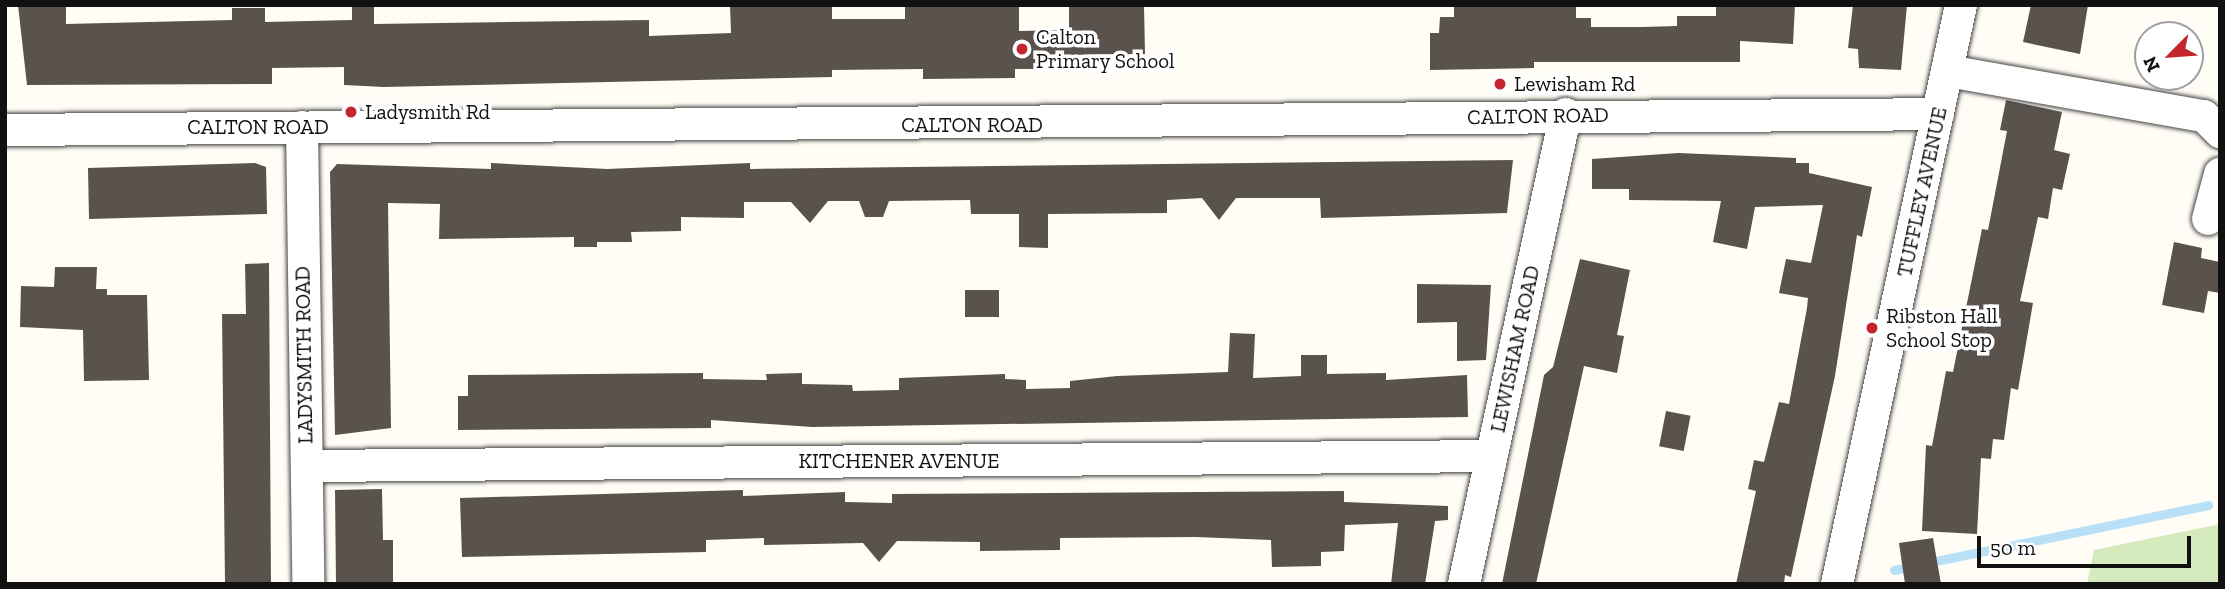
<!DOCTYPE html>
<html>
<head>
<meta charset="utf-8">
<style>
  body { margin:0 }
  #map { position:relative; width:2225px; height:589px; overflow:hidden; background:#fffdf5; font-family:"Zilla Slab",serif }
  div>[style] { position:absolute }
  .green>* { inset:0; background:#d5ebbd }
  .stream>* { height:9px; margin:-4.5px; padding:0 4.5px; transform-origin:4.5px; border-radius:4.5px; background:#b9e0f7 }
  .building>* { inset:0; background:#5a524d; transform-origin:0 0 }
  .roads { filter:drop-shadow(0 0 2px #444) drop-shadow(0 0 2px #444) }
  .minor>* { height:32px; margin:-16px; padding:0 16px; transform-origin:16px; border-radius:16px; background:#fff }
  .dots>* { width:19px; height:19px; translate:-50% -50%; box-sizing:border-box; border:4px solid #fff; border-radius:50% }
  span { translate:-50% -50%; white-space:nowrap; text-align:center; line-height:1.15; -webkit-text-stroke:7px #fff; paint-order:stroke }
  .poi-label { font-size:21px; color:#111 }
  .left { translate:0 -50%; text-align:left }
  .street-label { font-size:21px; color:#111 }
  .frame { position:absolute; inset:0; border:7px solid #111; pointer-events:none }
  .north { position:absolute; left:2134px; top:21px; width:70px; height:70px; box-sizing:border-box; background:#fff; border:2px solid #a0a0a0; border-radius:50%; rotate:245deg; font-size:19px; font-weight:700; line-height:28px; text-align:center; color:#111 }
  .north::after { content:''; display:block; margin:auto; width:24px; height:32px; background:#c4262e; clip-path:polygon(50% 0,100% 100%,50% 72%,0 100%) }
  .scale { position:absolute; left:1977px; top:536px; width:214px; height:32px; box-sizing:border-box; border:4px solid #111; border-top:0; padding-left:9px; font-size:21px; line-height:24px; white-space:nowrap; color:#111; -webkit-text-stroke:5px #fff; paint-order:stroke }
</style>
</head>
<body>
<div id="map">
  <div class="green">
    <div style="clip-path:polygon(2220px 524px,2220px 584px,2087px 584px,2094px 550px)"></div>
  </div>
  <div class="stream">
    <div style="left:1926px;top:563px;width:288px;rotate:-11.6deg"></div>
    <div style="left:1894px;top:570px;width:19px;rotate:-12deg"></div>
  </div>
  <div class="building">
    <div style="clip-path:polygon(18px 5px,66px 5px,66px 24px,232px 20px,232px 8px,265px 8px,265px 22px,352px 20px,352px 5px,374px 5px,374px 24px,649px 20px,649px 36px,731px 33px,730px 5px,832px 5px,832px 19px,905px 19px,905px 5px,1019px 5px,1019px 31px,1069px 30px,1069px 5px,1144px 5px,1145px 54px,1059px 55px,1059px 69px,1015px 69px,1015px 78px,923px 79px,923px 69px,832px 70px,832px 77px,384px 87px,344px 85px,344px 67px,272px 68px,272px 84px,27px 85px)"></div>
    <div style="clip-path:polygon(1454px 5px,1576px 5px,1576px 18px,1591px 18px,1591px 27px,1643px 27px,1677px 26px,1677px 16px,1716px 16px,1716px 5px,1795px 5px,1793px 44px,1740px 41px,1740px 62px,1534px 62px,1534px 68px,1430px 70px,1430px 33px,1439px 33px,1440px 17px,1454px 17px)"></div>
    <div style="clip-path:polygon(1853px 5px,1907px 5px,1901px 70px,1859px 68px,1858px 49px,1848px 48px)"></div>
    <div style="clip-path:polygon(2031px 5px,2088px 5px,2080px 54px,2023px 42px)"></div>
    <div style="clip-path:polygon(2006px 100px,2062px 112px,2054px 150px,2070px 154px,2062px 190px,2053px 188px,2048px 219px,2038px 217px,2020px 301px,2033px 303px,2018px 390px,2011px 388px,2004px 440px,1993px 439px,1991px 459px,1981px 458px,1977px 534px,1922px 531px,1926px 445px,1932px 446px,1946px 371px,1953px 372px,1982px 229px,1988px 230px,2007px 131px,2000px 130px)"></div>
    <div style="clip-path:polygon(1678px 153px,1796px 158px,1796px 163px,1809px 163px,1809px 173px,1872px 187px,1862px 237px,1857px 235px,1835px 376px,1791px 577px,1785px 575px,1784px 584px,1736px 584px,1756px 491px,1748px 489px,1754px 460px,1764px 462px,1779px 402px,1789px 404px,1807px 308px,1808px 298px,1779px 293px,1786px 259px,1811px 263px,1823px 205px,1755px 207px,1747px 249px,1713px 242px,1721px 201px,1629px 200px,1629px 189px,1592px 189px,1592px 159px)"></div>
    <div style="clip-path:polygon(1513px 160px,1507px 213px,1321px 218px,1320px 198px,1236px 198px,1219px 220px,1202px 198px,1167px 200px,1167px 213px,1048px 214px,1048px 248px,1019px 247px,1019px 214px,971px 214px,970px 200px,889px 201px,883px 217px,865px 217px,859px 201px,828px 201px,810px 223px,791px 202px,744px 202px,744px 218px,681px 217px,681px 231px,631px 232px,632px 242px,597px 242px,597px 247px,574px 247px,574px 237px,439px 239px,440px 204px,388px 203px,391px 428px,335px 435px,330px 172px,337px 164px,491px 169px,491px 163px,607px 169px,750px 163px,750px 169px)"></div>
    <div style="clip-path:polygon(255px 163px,266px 167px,267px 214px,89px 219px,88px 168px)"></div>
    <div style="clip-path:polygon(2174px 242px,2202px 248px,2201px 258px,2220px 262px,2220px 293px,2208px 291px,2204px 313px,2162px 305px)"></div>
    <div style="clip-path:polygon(1580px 259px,1630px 270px,1617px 335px,1624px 336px,1617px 373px,1584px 366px,1536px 584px,1502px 584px,1544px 375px,1553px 367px)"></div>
    <div style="clip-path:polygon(269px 263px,271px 584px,225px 584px,222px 314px,246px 314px,245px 264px)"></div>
    <div style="clip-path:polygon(55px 267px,97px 267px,96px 289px,107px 289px,107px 295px,147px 295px,149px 380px,84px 381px,83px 330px,20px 327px,21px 286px,54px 287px)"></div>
    <div style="clip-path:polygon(1417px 284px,1491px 285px,1486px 360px,1457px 361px,1457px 322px,1417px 323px)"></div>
    <div style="left:965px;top:290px;width:34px;height:27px"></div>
    <div style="clip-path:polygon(1230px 333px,1255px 334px,1253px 378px,1301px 376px,1301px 355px,1327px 355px,1327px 374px,1386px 373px,1386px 380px,1467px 375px,1468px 417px,812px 427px,711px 420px,711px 428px,458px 430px,458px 396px,468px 396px,468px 375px,703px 373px,703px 379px,767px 380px,766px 374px,802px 373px,802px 384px,852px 385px,853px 391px,899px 390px,899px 378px,1005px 374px,1005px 379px,1026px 380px,1026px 389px,1070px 388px,1070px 381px,1117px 376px,1228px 372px)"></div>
    <div style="left:1666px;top:411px;width:25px;height:36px;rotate:11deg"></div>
    <div style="clip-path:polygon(382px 489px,383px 540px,393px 540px,393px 584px,336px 584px,335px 490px)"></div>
    <div style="clip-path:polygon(743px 490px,743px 496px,845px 492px,845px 502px,892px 503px,892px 494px,1344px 491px,1344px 502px,1448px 506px,1448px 520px,1435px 521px,1425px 584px,1391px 584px,1398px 523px,1345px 525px,1344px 551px,1321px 552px,1321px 566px,1272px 567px,1271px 540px,1196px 537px,1060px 538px,1060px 550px,980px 551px,980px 542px,897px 541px,879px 562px,863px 543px,764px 545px,764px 538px,706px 540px,706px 552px,462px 557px,460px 498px)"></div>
    <div style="clip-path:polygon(1933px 538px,1941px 584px,1905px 584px,1899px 543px)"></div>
  </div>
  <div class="roads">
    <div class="minor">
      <div style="left:1948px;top:71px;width:260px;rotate:10deg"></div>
      <div style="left:2204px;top:116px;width:23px;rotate:45deg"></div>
      <div style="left:302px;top:127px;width:457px;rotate:89.2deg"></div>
      <div style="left:5px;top:130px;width:1933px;rotate:-0.47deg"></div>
      <div style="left:2208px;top:219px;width:47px;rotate:-75.1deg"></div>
      <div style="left:307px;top:466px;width:1184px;rotate:-0.48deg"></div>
      <div style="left:1464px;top:584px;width:481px;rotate:-77.8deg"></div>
      <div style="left:1837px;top:584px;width:592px;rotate:-77.91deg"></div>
    </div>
  </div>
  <div class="dots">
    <div style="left:1022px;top:49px;background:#c4262e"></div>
    <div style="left:1500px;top:84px;background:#c4262e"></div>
    <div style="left:351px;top:112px;background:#c4262e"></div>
    <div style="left:1872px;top:328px;background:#c4262e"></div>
  </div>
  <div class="poi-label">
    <span class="left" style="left:1036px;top:49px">Calton<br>Primary School</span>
    <span class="left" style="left:1514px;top:84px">Lewisham Rd</span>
    <span class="left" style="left:365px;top:112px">Ladysmith Rd</span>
    <span class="left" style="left:1886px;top:328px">Ribston Hall<br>School Stop</span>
  </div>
  <div class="street-label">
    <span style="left:1538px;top:116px;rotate:-1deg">CALTON ROAD</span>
    <span style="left:972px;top:125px">CALTON ROAD</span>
    <span style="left:258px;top:127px">CALTON ROAD</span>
    <span style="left:1922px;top:192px;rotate:-78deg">TUFFLEY AVENUE</span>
    <span style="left:1515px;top:349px;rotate:-78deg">LEWISHAM ROAD</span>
    <span style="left:304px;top:355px;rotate:-91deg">LADYSMITH ROAD</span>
    <span style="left:899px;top:461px">KITCHENER AVENUE</span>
  </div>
  <div class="frame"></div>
  <div class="north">N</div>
  <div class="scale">50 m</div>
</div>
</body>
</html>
